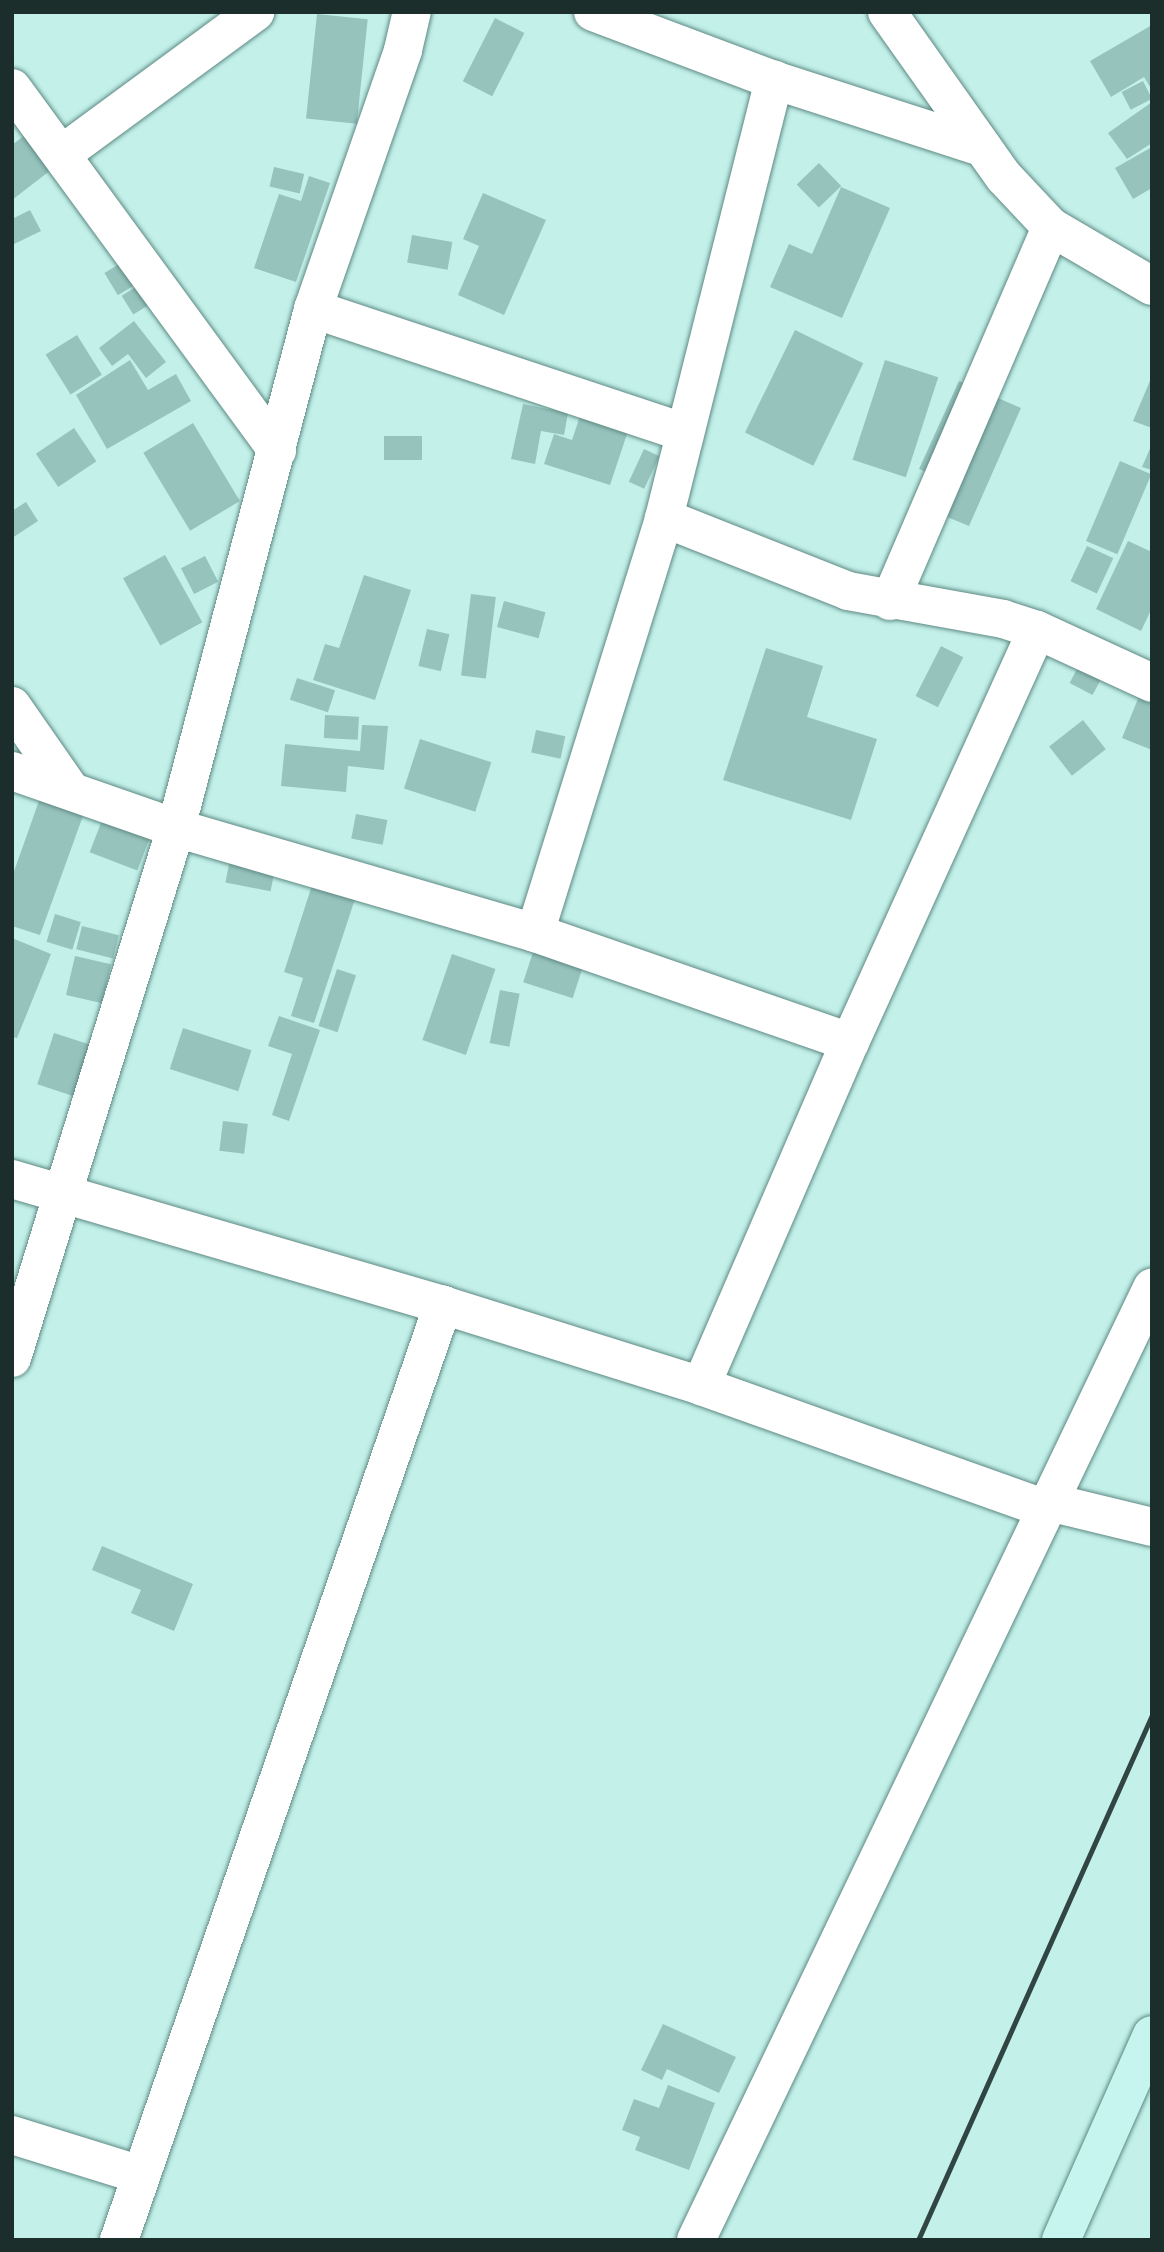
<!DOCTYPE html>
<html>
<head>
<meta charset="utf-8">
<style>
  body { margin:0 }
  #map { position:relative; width:1164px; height:2252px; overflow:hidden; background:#c3f1ea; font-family:"PT Sans",sans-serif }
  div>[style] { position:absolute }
  .building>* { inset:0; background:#97c3bd; transform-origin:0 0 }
  .roads { filter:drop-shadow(0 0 2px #5e8983) drop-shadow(0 0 2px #5e8983) }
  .minor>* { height:38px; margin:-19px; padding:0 19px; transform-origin:19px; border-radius:19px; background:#fff }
  .secondary>* { height:38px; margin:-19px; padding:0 19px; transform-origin:19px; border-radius:19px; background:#c6f4ef }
  .rail>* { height:5px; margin:-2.5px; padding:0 2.5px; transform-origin:2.5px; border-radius:2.5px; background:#314643 }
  span { translate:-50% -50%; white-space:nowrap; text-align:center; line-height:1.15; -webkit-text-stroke:6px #c3f1ea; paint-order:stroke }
  .frame { position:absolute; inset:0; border:14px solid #1c2e2c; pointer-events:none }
</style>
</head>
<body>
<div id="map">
  <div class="building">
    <div style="left:317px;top:14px;width:51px;height:105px;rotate:6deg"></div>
    <div style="left:495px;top:18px;width:33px;height:71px;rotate:27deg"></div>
    <div style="clip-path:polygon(1152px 25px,1152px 90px,1144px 77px,1111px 97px,1090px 61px)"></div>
    <div style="left:1143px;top:81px;width:20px;height:24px;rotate:63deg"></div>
    <div style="clip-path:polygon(1152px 102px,1152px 143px,1127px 159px,1108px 133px)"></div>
    <div style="clip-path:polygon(33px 129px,60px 163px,12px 200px,12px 145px)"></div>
    <div style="clip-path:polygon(1152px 147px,1152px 188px,1133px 199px,1115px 168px)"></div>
    <div style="left:819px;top:163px;width:32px;height:31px;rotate:46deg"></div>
    <div style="left:274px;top:167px;width:31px;height:20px;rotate:13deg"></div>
    <div style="clip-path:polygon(309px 176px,330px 183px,296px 282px,254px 268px,279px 194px,301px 201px)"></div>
    <div style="clip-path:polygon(841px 187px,890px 208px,842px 318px,770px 287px,789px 244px,812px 254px)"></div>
    <div style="clip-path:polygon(483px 193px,546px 220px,504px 315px,458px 295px,479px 246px,463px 239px)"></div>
    <div style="clip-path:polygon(30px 210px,41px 231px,12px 245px,12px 219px)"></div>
    <div style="left:412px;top:235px;width:41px;height:28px;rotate:10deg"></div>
    <div style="left:131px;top:257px;width:26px;height:31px;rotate:59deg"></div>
    <div style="left:142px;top:283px;width:22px;height:24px;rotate:58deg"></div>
    <div style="clip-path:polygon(134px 321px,166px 362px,146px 378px,128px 354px,112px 366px,99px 348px)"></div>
    <div style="left:795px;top:330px;width:76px;height:114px;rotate:26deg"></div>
    <div style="left:77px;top:335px;width:47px;height:37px;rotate:58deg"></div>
    <div style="clip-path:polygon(130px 360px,148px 390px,176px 374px,191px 401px,107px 449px,76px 395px)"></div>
    <div style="left:885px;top:360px;width:56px;height:105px;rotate:18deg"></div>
    <div style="clip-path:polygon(1152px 376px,1152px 428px,1133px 421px)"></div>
    <div style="clip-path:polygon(959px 381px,1021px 408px,969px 526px,935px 512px,949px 482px,919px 469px)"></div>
    <div style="clip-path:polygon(523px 404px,568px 413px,564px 435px,541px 431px,535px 464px,511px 459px)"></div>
    <div style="clip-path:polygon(580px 416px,628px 431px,610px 485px,544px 464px,554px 434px,572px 440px)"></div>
    <div style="left:193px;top:423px;width:91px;height:58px;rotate:59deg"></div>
    <div style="left:74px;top:428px;width:40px;height:46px;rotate:56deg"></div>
    <div style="left:384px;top:436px;width:38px;height:24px"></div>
    <div style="clip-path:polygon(1152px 444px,1152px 470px,1142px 467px)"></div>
    <div style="left:644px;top:449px;width:17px;height:36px;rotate:25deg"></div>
    <div style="left:1120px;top:461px;width:34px;height:87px;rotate:23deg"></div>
    <div style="clip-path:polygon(26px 502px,38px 521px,12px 538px,12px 511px)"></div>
    <div style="clip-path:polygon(1128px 541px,1152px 552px,1152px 608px,1141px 631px,1096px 609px)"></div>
    <div style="left:1087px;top:546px;width:29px;height:39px;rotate:25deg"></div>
    <div style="left:165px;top:555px;width:77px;height:48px;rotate:61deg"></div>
    <div style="left:205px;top:556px;width:29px;height:27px;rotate:63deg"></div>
    <div style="clip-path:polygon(364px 575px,411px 590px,375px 700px,313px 680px,325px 644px,339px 648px)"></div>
    <div style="left:471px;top:594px;width:25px;height:82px;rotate:7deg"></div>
    <div style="left:504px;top:601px;width:43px;height:27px;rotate:15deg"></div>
    <div style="left:427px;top:629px;width:23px;height:38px;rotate:13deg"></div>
    <div style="left:941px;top:646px;width:25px;height:56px;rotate:27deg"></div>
    <div style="clip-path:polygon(766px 648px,823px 666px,807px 717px,877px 739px,851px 820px,723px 780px)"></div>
    <div style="left:1086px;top:652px;width:26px;height:35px;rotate:28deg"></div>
    <div style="left:297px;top:678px;width:40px;height:23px;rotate:18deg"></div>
    <div style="clip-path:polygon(1144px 684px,1152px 687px,1152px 750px,1122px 738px)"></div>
    <div style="left:325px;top:715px;width:34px;height:23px;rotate:3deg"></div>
    <div style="left:1083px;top:720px;width:37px;height:43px;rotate:52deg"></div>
    <div style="clip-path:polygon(362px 725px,388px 726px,384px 770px,348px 766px,346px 792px,281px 786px,285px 744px,360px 751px)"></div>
    <div style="left:536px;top:730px;width:30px;height:23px;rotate:12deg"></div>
    <div style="left:420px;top:739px;width:75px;height:52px;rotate:18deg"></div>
    <div style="clip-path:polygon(40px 798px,84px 813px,40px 935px,12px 926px,12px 877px)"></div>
    <div style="left:356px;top:814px;width:32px;height:25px;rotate:11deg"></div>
    <div style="left:104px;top:815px;width:51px;height:40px;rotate:21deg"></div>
    <div style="left:230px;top:859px;width:46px;height:24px;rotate:11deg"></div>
    <div style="clip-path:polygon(313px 882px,356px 896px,314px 1023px,291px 1016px,303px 978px,284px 972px)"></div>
    <div style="left:55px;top:914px;width:27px;height:29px;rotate:17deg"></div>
    <div style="left:82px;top:926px;width:38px;height:24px;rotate:14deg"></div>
    <div style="clip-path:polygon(12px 938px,51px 954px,17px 1038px,12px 1037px)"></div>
    <div style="left:534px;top:949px;width:52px;height:35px;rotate:18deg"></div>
    <div style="left:452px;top:954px;width:46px;height:91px;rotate:19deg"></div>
    <div style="left:75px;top:956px;width:37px;height:40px;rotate:13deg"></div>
    <div style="left:337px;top:969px;width:20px;height:60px;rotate:18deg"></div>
    <div style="left:500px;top:990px;width:20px;height:54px;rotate:11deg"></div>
    <div style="clip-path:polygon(279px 1016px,320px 1030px,289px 1121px,272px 1115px,292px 1054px,268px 1046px)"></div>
    <div style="left:183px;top:1028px;width:72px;height:43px;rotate:18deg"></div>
    <div style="left:54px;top:1033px;width:40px;height:54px;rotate:18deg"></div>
    <div style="left:223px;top:1121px;width:25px;height:30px;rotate:7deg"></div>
    <div style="clip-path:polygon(102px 1546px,193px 1584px,174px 1631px,131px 1613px,141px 1590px,92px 1570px)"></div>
    <div style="clip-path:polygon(663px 2024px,736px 2057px,719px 2093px,667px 2069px,662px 2080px,641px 2070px)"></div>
    <div style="clip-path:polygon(668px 2085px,715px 2103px,689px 2170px,635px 2150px,640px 2137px,622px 2130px,634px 2099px,659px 2108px)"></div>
  </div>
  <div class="roads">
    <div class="minor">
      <div style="left:593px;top:12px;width:193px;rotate:20.6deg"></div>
      <div style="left:774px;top:80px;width:219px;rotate:17.9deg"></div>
      <div style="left:887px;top:12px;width:202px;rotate:54.7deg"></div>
      <div style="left:1004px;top:177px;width:69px;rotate:46.8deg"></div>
      <div style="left:1051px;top:227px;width:117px;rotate:30.3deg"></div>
      <div style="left:12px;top:88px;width:449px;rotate:53.8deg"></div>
      <div style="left:62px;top:154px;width:240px;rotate:-36.3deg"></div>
      <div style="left:313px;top:309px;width:389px;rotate:18.4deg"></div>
      <div style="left:664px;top:518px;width:198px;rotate:21.6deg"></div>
      <div style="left:848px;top:591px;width:158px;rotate:10.2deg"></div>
      <div style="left:1003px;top:619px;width:36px;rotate:18deg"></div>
      <div style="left:1037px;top:630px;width:127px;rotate:24.7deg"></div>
      <div style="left:890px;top:601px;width:407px;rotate:-66.7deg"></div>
      <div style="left:12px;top:706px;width:103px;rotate:55.2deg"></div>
      <div style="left:12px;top:771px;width:174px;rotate:19.2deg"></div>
      <div style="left:176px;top:828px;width:374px;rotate:16.3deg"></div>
      <div style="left:535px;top:933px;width:333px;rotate:19.1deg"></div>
      <div style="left:535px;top:933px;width:435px;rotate:-72.7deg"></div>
      <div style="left:664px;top:518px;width:452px;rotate:-75.9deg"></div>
      <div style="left:12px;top:1179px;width:449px;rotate:16.3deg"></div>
      <div style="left:443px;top:1305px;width:270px;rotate:17.4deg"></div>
      <div style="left:701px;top:1386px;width:366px;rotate:19.6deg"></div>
      <div style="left:1046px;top:1509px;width:12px;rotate:-24deg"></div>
      <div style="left:1057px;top:1504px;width:98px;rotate:13.6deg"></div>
      <div style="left:12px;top:1358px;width:555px;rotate:-72.81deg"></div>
      <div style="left:176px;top:828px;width:537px;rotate:-75.21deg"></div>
      <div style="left:313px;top:309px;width:274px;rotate:-70.8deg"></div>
      <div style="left:403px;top:50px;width:39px;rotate:-77deg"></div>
      <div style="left:701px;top:1386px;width:375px;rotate:-66.6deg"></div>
      <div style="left:850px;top:1042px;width:452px;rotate:-65.6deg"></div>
      <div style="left:12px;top:2135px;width:135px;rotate:17.2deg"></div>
      <div style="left:119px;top:2240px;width:990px;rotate:-70.89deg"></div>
      <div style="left:696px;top:2240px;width:1056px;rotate:-64.41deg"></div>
    </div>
    <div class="secondary">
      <div style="left:1061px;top:2240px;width:224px;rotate:-66.1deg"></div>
    </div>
  </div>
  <div class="rail">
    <div style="left:918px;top:2240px;width:575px;rotate:-65.98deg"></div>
  </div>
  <div class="frame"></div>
</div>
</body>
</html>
